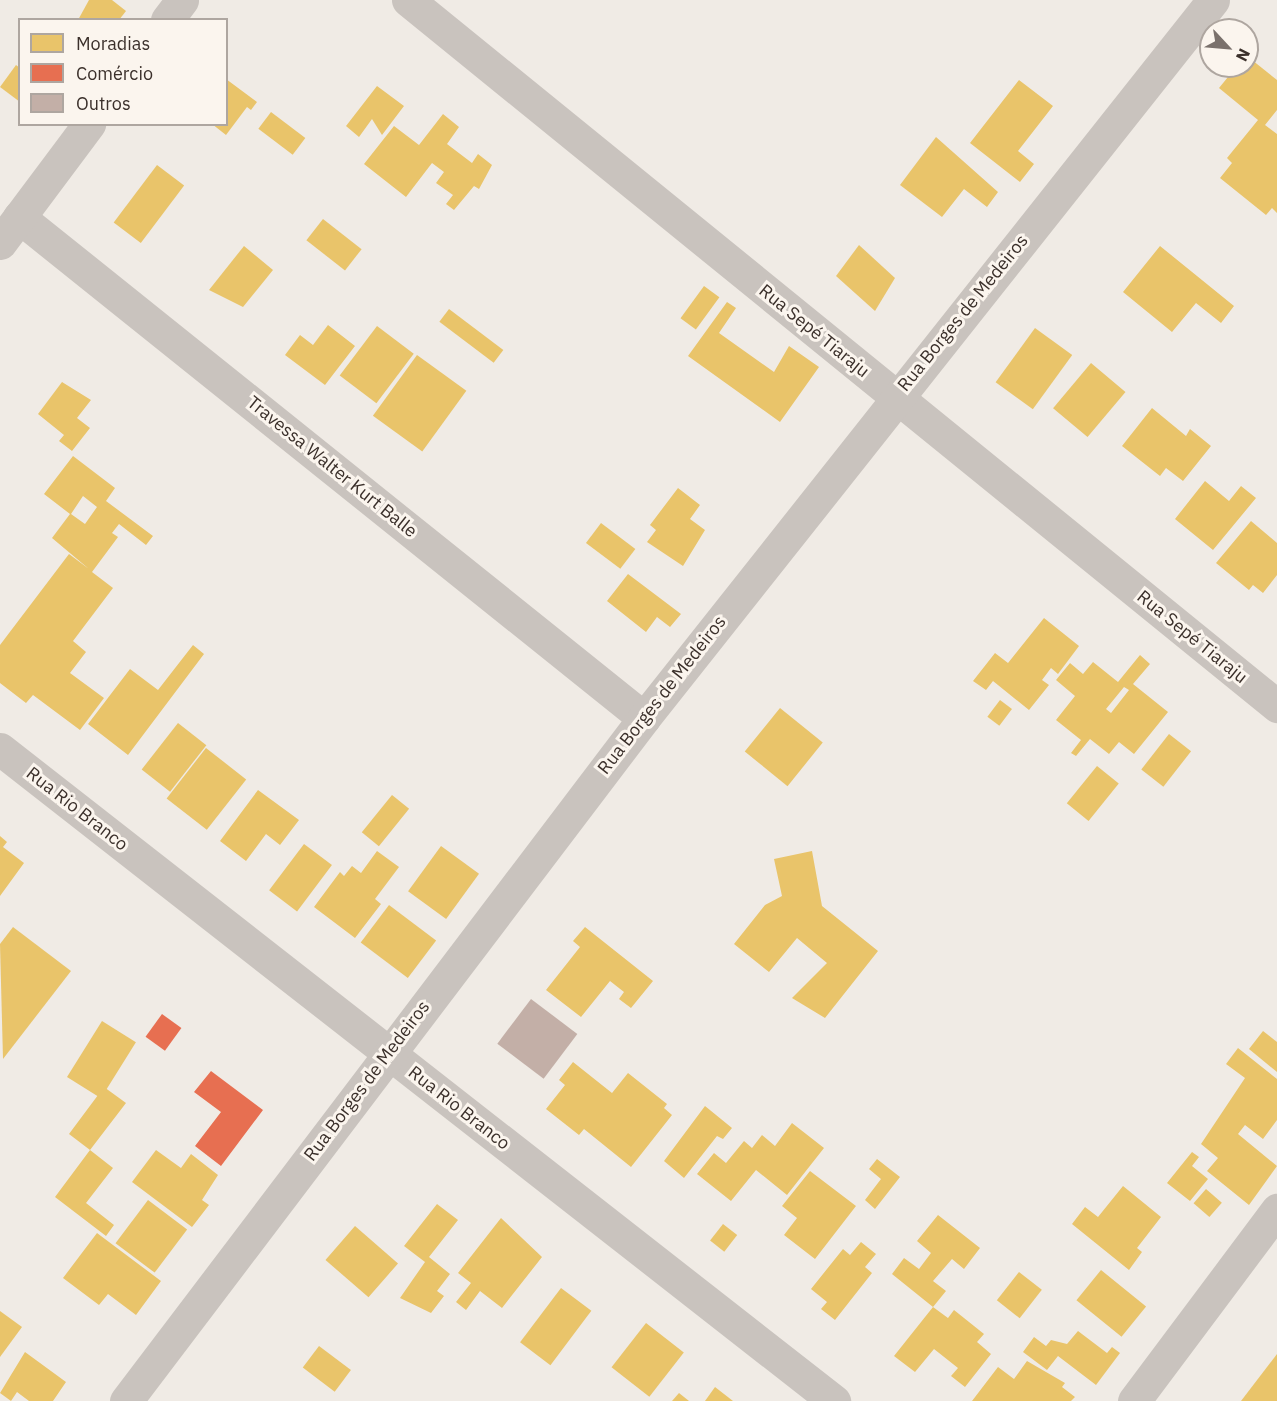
<!DOCTYPE html>
<html>
<head>
<meta charset="utf-8">
<style>
  body { margin:0 }
  #map { position:relative; width:1277px; height:1401px; overflow:hidden; background:#f0ebe5; font-family:"IBM Plex Sans",sans-serif }
  div>[style] { position:absolute }
  .homes>* { inset:0; background:#e9c46a; transform-origin:0 0 }
  .shops>* { inset:0; background:#e76f51; transform-origin:0 0 }
  .building>* { inset:0; background:#c3afa7; transform-origin:0 0 }
  .street>* { height:33px; margin:-16.5px; padding:0 16.5px; transform-origin:16.5px; border-radius:16.5px; background:#c9c3be }
  span { translate:-50% -50%; white-space:nowrap; text-align:center; line-height:1.15; -webkit-text-stroke:6px #fbf5ee; paint-order:stroke }
  .street-label { font-size:18px; color:#3b302b }
  .legend { position:absolute; left:18px; top:18px; width:210px; height:108px; box-sizing:border-box; background:#fbf5ee; border:2px solid #aea6a0; margin:0; padding:8px 10px; list-style:none; font-size:18px; color:#3b302b }
  .legend li { display:flex; align-items:center; gap:12px; height:30px }
  .legend b { width:30px; border:2px solid #aea6a0 }
  .north { position:absolute; left:1199px; top:18px; width:60px; height:60px; box-sizing:border-box; background:#fbf5ee; border:2px solid #aea6a0; border-radius:50%; rotate:116deg; font-size:16px; font-weight:700; line-height:24px; text-align:center; color:#3b302b }
  .north::after { content:''; display:block; margin:auto; width:21px; height:27px; background:#7a716c; clip-path:polygon(50% 0,100% 100%,50% 72%,0 100%) }
</style>
</head>
<body>
<div id="map">
  <div class="homes">
    <div style="clip-path:polygon(89px 0,112px 0,126px 11px,119px 20px,78px 20px)"></div>
    <div style="clip-path:polygon(1247px 56px,1277px 80px,1277px 110px,1265px 125px,1277px 134px,1277px 213px,1272px 208px,1266px 215px,1220px 178px,1232px 163px,1227px 158px,1258px 120px,1219px 88px,1237px 66px,1247px 66px)"></div>
    <div style="clip-path:polygon(16px 65px,20px 68px,20px 102px,0 87px)"></div>
    <div style="clip-path:polygon(226px 79px,257px 102px,251px 110px,247px 107px,226px 135px,212px 124px,226px 124px)"></div>
    <div style="clip-path:polygon(1019px 80px,1053px 106px,1018px 151px,1034px 164px,1020px 182px,970px 143px)"></div>
    <div style="clip-path:polygon(377px 86px,404px 106px,382px 135px,372px 119px,359px 137px,346px 126px)"></div>
    <div style="left:271px;top:112px;width:43px;height:21px;rotate:37deg"></div>
    <div style="clip-path:polygon(443px 114px,459px 127px,447px 144px,472px 163px,478px 154px,492px 165px,479px 189px,474px 186px,454px 210px,446px 204px,453px 195px,436px 183px,444px 172px,432px 163px,406px 197px,364px 164px,394px 126px,419px 145px)"></div>
    <div style="clip-path:polygon(936px 137px,998px 192px,987px 207px,964px 189px,942px 217px,900px 185px)"></div>
    <div style="left:157px;top:165px;width:34px;height:72px;rotate:37deg"></div>
    <div style="left:323px;top:219px;width:49px;height:27px;rotate:38deg"></div>
    <div style="clip-path:polygon(859px 245px,895px 278px,875px 311px,836px 276px)"></div>
    <div style="clip-path:polygon(244px 246px,273px 270px,243px 307px,209px 290px)"></div>
    <div style="clip-path:polygon(1160px 246px,1234px 306px,1221px 323px,1196px 303px,1172px 332px,1123px 292px)"></div>
    <div style="left:704px;top:286px;width:19px;height:40px;rotate:36deg"></div>
    <div style="clip-path:polygon(727px 302px,736px 308px,719px 333px,774px 372px,789px 346px,819px 367px,780px 422px,688px 356px)"></div>
    <div style="left:449px;top:309px;width:68px;height:16px;rotate:37deg"></div>
    <div style="clip-path:polygon(328px 325px,355px 346px,325px 385px,285px 355px,300px 335px,313px 345px)"></div>
    <div style="left:377px;top:326px;width:46px;height:62px;rotate:37deg"></div>
    <div style="left:1035px;top:328px;width:46px;height:67px;rotate:36deg"></div>
    <div style="left:417px;top:355px;width:61px;height:75px;rotate:36deg"></div>
    <div style="left:1091px;top:363px;width:45px;height:59px;rotate:40deg"></div>
    <div style="clip-path:polygon(62px 382px,91px 400px,77px 418px,90px 428px,72px 451px,59px 441px,64px 435px,38px 414px)"></div>
    <div style="clip-path:polygon(1152px 408px,1186px 436px,1190px 429px,1211px 446px,1183px 481px,1166px 468px,1160px 476px,1122px 446px)"></div>
    <div style="clip-path:polygon(evenodd,73px 456px,115px 488px,106px 501px,153px 536px,146px 545px,119px 524px,112px 533px,118px 537px,92px 572px,113px 588px,73px 641px,86px 652px,70px 673px,104px 698px,80px 730px,33px 695px,26px 703px,0 683px,0 645px,69px 554px,89px 569px,52px 538px,70px 514px,44px 494px,73px 456px,83px 496px,97px 507px,85px 524px,71px 514px,83px 496px)"></div>
    <div style="clip-path:polygon(1205px 481px,1229px 501px,1241px 486px,1256px 498px,1213px 550px,1175px 519px)"></div>
    <div style="clip-path:polygon(678px 488px,700px 505px,690px 519px,705px 530px,683px 566px,647px 542px,656px 530px,650px 525px)"></div>
    <div style="clip-path:polygon(1251px 521px,1277px 543px,1277px 575px,1263px 593px,1253px 585px,1249px 590px,1216px 563px)"></div>
    <div style="left:601px;top:523px;width:43px;height:25px;rotate:37deg"></div>
    <div style="clip-path:polygon(628px 574px,681px 614px,670px 627px,657px 617px,646px 632px,607px 601px)"></div>
    <div style="clip-path:polygon(1044px 618px,1079px 646px,1058px 674px,1051px 668px,1042px 680px,1049px 685px,1029px 710px,993px 681px,986px 690px,973px 681px,995px 653px,1008px 663px)"></div>
    <div style="clip-path:polygon(193px 645px,204px 654px,128px 755px,88px 724px,130px 669px,158px 690px)"></div>
    <div style="clip-path:polygon(evenodd,1140px 655px,1150px 664px,1133px 684px,1168px 712px,1134px 754px,1119px 742px,1109px 754px,1090px 739px,1076px 756px,1071px 753px,1081px 740px,1056px 720px,1075px 696px,1056px 680px,1070px 663px,1083px 674px,1093px 662px,1118px 682px,1140px 655px,1124px 687px,1129px 690px,1111px 713px,1106px 709px,1124px 687px)"></div>
    <div style="left:1000px;top:700px;width:15px;height:21px;rotate:37deg"></div>
    <div style="left:780px;top:708px;width:55px;height:56px;rotate:39deg"></div>
    <div style="left:178px;top:723px;width:36px;height:59px;rotate:38deg"></div>
    <div style="left:1169px;top:734px;width:28px;height:45px;rotate:38deg"></div>
    <div style="left:206px;top:748px;width:51px;height:64px;rotate:38deg"></div>
    <div style="left:1097px;top:766px;width:28px;height:48px;rotate:39deg"></div>
    <div style="clip-path:polygon(258px 790px,299px 820px,280px 845px,266px 834px,246px 861px,220px 841px)"></div>
    <div style="left:392px;top:795px;width:22px;height:48px;rotate:39deg"></div>
    <div style="clip-path:polygon(0 836px,7px 842px,3px 847px,24px 863px,0 896px)"></div>
    <div style="left:304px;top:844px;width:35px;height:58px;rotate:37deg"></div>
    <div style="left:441px;top:846px;width:47px;height:56px;rotate:36deg"></div>
    <div style="clip-path:polygon(377px 851px,399px 867px,375px 899px,381px 904px,355px 938px,314px 907px,340px 872px,344px 876px,352px 866px,361px 873px)"></div>
    <div style="clip-path:polygon(812px 851px,822px 906px,878px 951px,825px 1018px,792px 998px,827px 963px,797px 938px,769px 972px,734px 944px,765px 905px,782px 896px,774px 859px)"></div>
    <div style="left:389px;top:905px;width:59px;height:47px;rotate:37deg"></div>
    <div style="clip-path:polygon(13px 927px,71px 971px,3px 1059px,0 944px)"></div>
    <div style="clip-path:polygon(585px 927px,653px 981px,631px 1008px,619px 999px,624px 992px,610px 981px,581px 1017px,546px 990px,580px 947px,573px 941px)"></div>
    <div style="left:102px;top:1021px;width:40px;height:66px;rotate:32deg"></div>
    <div style="clip-path:polygon(1263px 1031px,1277px 1042px,1277px 1072px,1249px 1049px)"></div>
    <div style="clip-path:polygon(1238px 1048px,1277px 1079px,1277px 1120px,1263px 1139px,1245px 1125px,1238px 1134px,1277px 1166px,1249px 1205px,1207px 1171px,1218px 1158px,1201px 1144px,1245px 1078px,1226px 1064px)"></div>
    <div style="clip-path:polygon(573px 1062px,612px 1093px,628px 1073px,667px 1104px,664px 1108px,672px 1115px,631px 1167px,584px 1129px,579px 1135px,546px 1109px,565px 1085px,559px 1080px)"></div>
    <div style="clip-path:polygon(104px 1087px,126px 1103px,90px 1150px,113px 1168px,86px 1203px,114px 1225px,106px 1236px,55px 1197px,90px 1150px,69px 1134px)"></div>
    <div style="clip-path:polygon(705px 1106px,732px 1128px,723px 1139px,717px 1136px,684px 1178px,664px 1161px)"></div>
    <div style="clip-path:polygon(792px 1123px,824px 1148px,787px 1195px,756px 1170px,731px 1201px,697px 1174px,714px 1153px,726px 1163px,744px 1141px,752px 1148px,762px 1135px,775px 1146px)"></div>
    <div style="clip-path:polygon(156px 1150px,181px 1168px,191px 1154px,218px 1175px,202px 1200px,209px 1205px,192px 1227px,132px 1182px)"></div>
    <div style="clip-path:polygon(1192px 1152px,1199px 1157px,1192px 1166px,1208px 1179px,1190px 1201px,1167px 1183px)"></div>
    <div style="clip-path:polygon(877px 1159px,900px 1177px,875px 1209px,865px 1200px,881px 1179px,869px 1169px)"></div>
    <div style="clip-path:polygon(810px 1171px,856px 1206px,815px 1259px,784px 1235px,797px 1218px,782px 1206px)"></div>
    <div style="clip-path:polygon(1123px 1186px,1161px 1217px,1137px 1248px,1142px 1252px,1129px 1270px,1072px 1224px,1085px 1207px,1098px 1217px)"></div>
    <div style="left:1206px;top:1189px;width:21px;height:19px;rotate:41deg"></div>
    <div style="left:148px;top:1200px;width:49px;height:54px;rotate:37deg"></div>
    <div style="clip-path:polygon(437px 1204px,458px 1220px,429px 1257px,450px 1274px,437px 1291px,444px 1296px,431px 1313px,400px 1298px,425px 1262px,404px 1246px)"></div>
    <div style="clip-path:polygon(938px 1215px,980px 1248px,964px 1269px,952px 1259px,933px 1281px,946px 1291px,933px 1307px,892px 1274px,904px 1258px,919px 1269px,931px 1253px,917px 1241px)"></div>
    <div style="clip-path:polygon(501px 1218px,542px 1257px,502px 1308px,480px 1291px,466px 1310px,456px 1302px,471px 1283px,458px 1273px)"></div>
    <div style="left:723px;top:1224px;width:18px;height:21px;rotate:38deg"></div>
    <div style="left:355px;top:1226px;width:57px;height:45px;rotate:41deg"></div>
    <div style="clip-path:polygon(97px 1233px,161px 1281px,136px 1315px,108px 1294px,99px 1305px,63px 1278px)"></div>
    <div style="clip-path:polygon(861px 1242px,876px 1254px,865px 1267px,872px 1273px,835px 1320px,821px 1309px,827px 1302px,811px 1289px,843px 1249px,850px 1255px)"></div>
    <div style="left:1101px;top:1270px;width:58px;height:39px;rotate:39deg"></div>
    <div style="left:1019px;top:1272px;width:29px;height:36px;rotate:38deg"></div>
    <div style="left:561px;top:1288px;width:38px;height:68px;rotate:37deg"></div>
    <div style="clip-path:polygon(933px 1307px,948px 1318px,954px 1310px,984px 1334px,977px 1342px,991px 1354px,965px 1387px,951px 1376px,958px 1368px,934px 1349px,915px 1372px,894px 1356px)"></div>
    <div style="clip-path:polygon(0 1311px,22px 1327px,0 1357px)"></div>
    <div style="left:646px;top:1323px;width:48px;height:56px;rotate:38deg"></div>
    <div style="clip-path:polygon(1078px 1331px,1107px 1353px,1112px 1347px,1120px 1353px,1096px 1385px,1058px 1356px,1047px 1370px,1023px 1352px,1034px 1337px,1046px 1346px,1051px 1340px,1067px 1344px)"></div>
    <div style="left:319px;top:1346px;width:40px;height:27px;rotate:37deg"></div>
    <div style="clip-path:polygon(25px 1352px,66px 1382px,53px 1401px,29px 1401px,17px 1392px,11px 1401px,0 1393px)"></div>
    <div style="clip-path:polygon(1277px 1354px,1277px 1401px,1241px 1401px)"></div>
    <div style="clip-path:polygon(1027px 1361px,1065px 1383px,1062px 1387px,1075px 1397px,1071px 1401px,972px 1401px,998px 1367px,1014px 1379px)"></div>
    <div style="clip-path:polygon(715px 1387px,733px 1401px,705px 1401px)"></div>
    <div style="clip-path:polygon(679px 1393px,689px 1401px,672px 1401px)"></div>
  </div>
  <div class="shops">
    <div style="left:162px;top:1014px;width:24px;height:28px;rotate:36deg"></div>
    <div style="clip-path:polygon(211px 1071px,263px 1110px,221px 1166px,195px 1146px,221px 1112px,194px 1092px)"></div>
  </div>
  <div class="building">
    <div style="left:531px;top:999px;width:58px;height:56px;rotate:37deg"></div>
  </div>
  <div class="street">
    <div style="left:408px;top:0;width:1120px;rotate:39.09deg"></div>
    <div style="left:167px;top:20px;width:25px;rotate:-53deg"></div>
    <div style="left:19px;top:217px;width:801px;rotate:38.72deg"></div>
    <div style="left:0;top:243px;width:149px;rotate:-53.2deg"></div>
    <div style="left:0;top:749px;width:1059px;rotate:38.02deg"></div>
    <div style="left:126px;top:1401px;width:857px;rotate:-52.82deg"></div>
    <div style="left:644px;top:718px;width:916px;rotate:-51.6deg"></div>
    <div style="left:1134px;top:1401px;width:239px;rotate:-53.2deg"></div>
  </div>
  <div class="street-label">
    <span style="left:963px;top:313px;rotate:-51deg">Rua Borges de Medeiros</span>
    <span style="left:814px;top:331px;rotate:39deg">Rua Sepé Tiaraju</span>
    <span style="left:332px;top:467px;rotate:39deg">Travessa Walter Kurt Balle</span>
    <span style="left:1192px;top:637px;rotate:39deg">Rua Sepé Tiaraju</span>
    <span style="left:662px;top:695px;rotate:-52deg">Rua Borges de Medeiros</span>
    <span style="left:77px;top:809px;rotate:38deg">Rua Rio Branco</span>
    <span style="left:367px;top:1081px;rotate:-53deg">Rua Borges de Medeiros</span>
    <span style="left:459px;top:1108px;rotate:38deg">Rua Rio Branco</span>
  </div>
  <ul class="legend">
  <li><b style="height:16px;background:#e9c46a"></b>Moradias</li>
  <li><b style="height:16px;background:#e76f51"></b>Comércio</li>
  <li><b style="height:16px;background:#c3afa7"></b>Outros</li>
  </ul>
  <div class="north">N</div>
</div>
</body>
</html>
